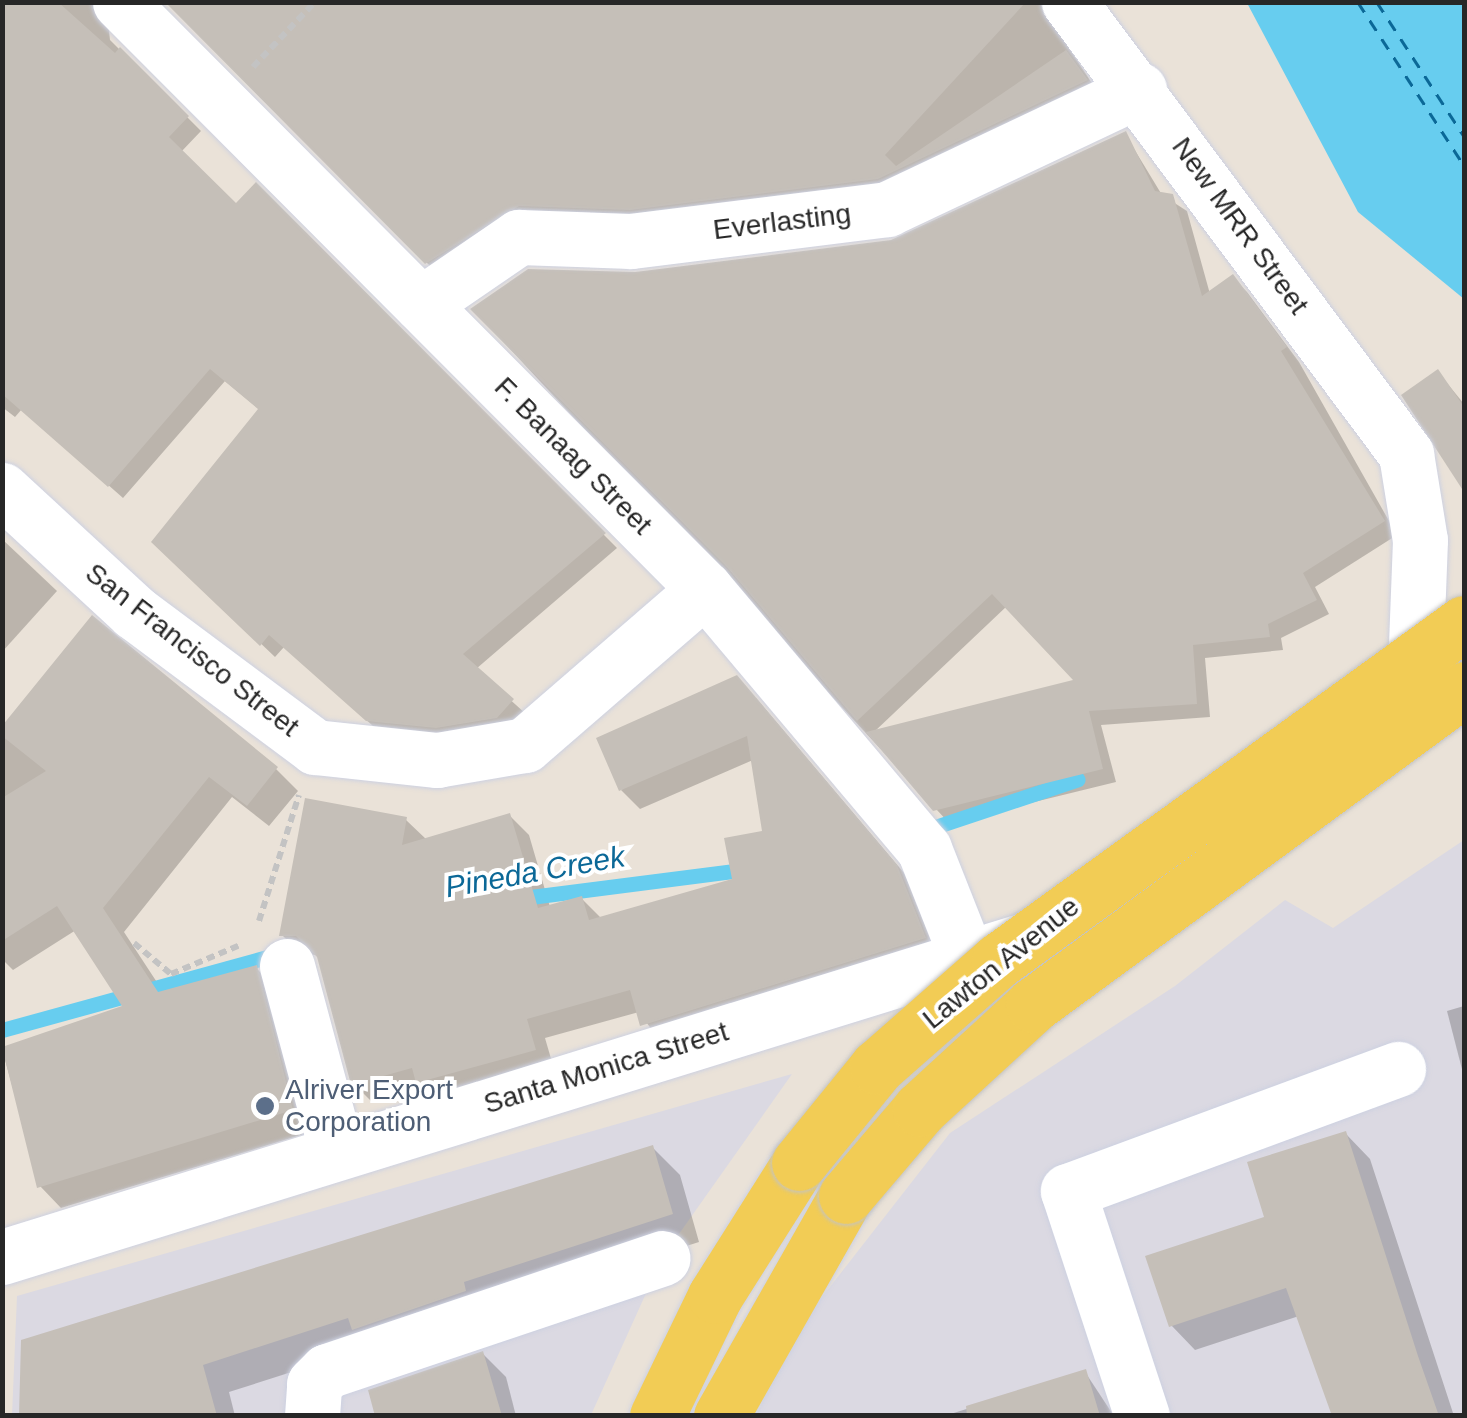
<!DOCTYPE html>
<html>
<head>
<meta charset="utf-8">
<style>
  body { margin:0 }
  #map { position:relative; width:1467px; height:1418px; overflow:hidden; background:#eae2d8; font-family:Helvetica,sans-serif }
  div>[style] { position:absolute }
  .industrial>* { inset:0; background:#dbd9e2 }
  .water>* { inset:0; background:#67cdef }
  .shadow>* { inset:0; background:#0003 }
  .stream>* { height:15px; margin:-7.5px; padding:0 7.5px; transform-origin:7.5px; border-radius:7.5px; background:#67cdef }
  .ferry>* { height:2.5px; margin-top:-1.25px; transform-origin:0; background:repeating-linear-gradient(90deg,#0b6897 0 12px,transparent 0 22px) }
  .building>* { inset:0; background:#c5bfb8 }
  .path>* { height:6px; margin-top:-3px; transform-origin:0; background:repeating-linear-gradient(90deg,#c3c3c3 0 8px,transparent 0 13px) }
  .roads { filter:drop-shadow(0 0 2px #cdd1e1) drop-shadow(0 0 2px #cdd1e1) }
  .minor>* { height:55px; margin:-27.5px; padding:0 27.5px; transform-origin:27.5px; border-radius:27.5px; background:#fff }
  .major>* { height:55px; margin:-27.5px; padding:0 27.5px; transform-origin:27.5px; border-radius:27.5px; background:#f2cc55 }
  .bridges { filter:drop-shadow(0 0 2px #c3c3c3) drop-shadow(0 0 2px #c3c3c3) }
  .major-bridge>* { height:55px; margin:-27.5px; padding:0 27.5px; transform-origin:27.5px; border-radius:27.5px; background:#f2cc55 }
  .dots>* { width:28px; height:28px; translate:-50% -50%; box-sizing:border-box; border:5px solid #fff; border-radius:50% }
  span { translate:-50% -50%; white-space:nowrap; text-align:center; line-height:1.15; -webkit-text-stroke:8px #fff; paint-order:stroke }
  .street-label { font-size:28px; color:#272727 }
  .service-label { font-size:28px; color:#4e5e75 }
  .left { translate:0 -50%; text-align:left }
  .water-label { font-size:30px; color:#0b6897; font-style:italic }
  .frame { position:absolute; inset:0; border:5px solid #272727; pointer-events:none }
</style>
</head>
<body>
<div id="map">
  <div class="industrial">
    <div style="clip-path:polygon(1464px 840px,1464px 1415px,756px 1416px,794px 1333px,950px 1133px,1175px 986px,1285px 900px,1333px 928px)"></div>
    <div style="clip-path:polygon(792px 1074px,662px 1258px,591px 1415px,12px 1416px,17px 1296px)"></div>
  </div>
  <div class="water">
    <div style="clip-path:polygon(1247px 3px,1464px 3px,1464px 299px,1358px 212px)"></div>
  </div>
  <div class="shadow">
    <div style="clip-path:polygon(2px 2px,106px 2px,110px 40px,201px 131px,181px 152px,236px 206px,256px 186px,617px 548px,476px 669px,526px 714px,511px 731px,382px 734px,284px 647px,275px 657px,154px 542px,260px 410px,225px 381px,123px 498px,22px 409px,15px 417px,2px 407px)"></div>
    <div style="clip-path:polygon(168px 2px,1039px 2px,1099px 94px,893px 191px,440px 276px)"></div>
    <div style="clip-path:polygon(evenodd,1125px 134px,1162px 195px,1187px 211px,1210px 294px,1233px 278px,1247px 292px,1299px 362px,1397px 535px,1315px 587px,1329px 614px,1281px 638px,1283px 650px,1205px 658px,1210px 717px,1101px 725px,1116px 782px,949px 823px,473px 309px,635px 275px,892px 242px,1125px 134px,1007px 606px,1078px 681px,874px 732px,1007px 606px)"></div>
    <div style="clip-path:polygon(1438px 372px,1464px 404px,1460px 472px)"></div>
    <div style="clip-path:polygon(2px 539px,57px 591px,2px 652px)"></div>
    <div style="clip-path:polygon(756px 698px,916px 887px,943px 957px,662px 1044px,639px 1012px,545px 1038px,554px 1069px,438px 1102px,425px 1089px,373px 1103px,354px 1084px,319px 955px,301px 954px,282px 935px,406px 820px,427px 840px,510px 816px,529px 835px,550px 907px,581px 898px,601px 918px,735px 881px,765px 833px,753px 760px,640px 809px,621px 790px)"></div>
    <div style="clip-path:polygon(2px 730px,276px 769px,298px 791px,269px 826px,232px 797px,124px 932px,164px 993px,256px 968px,278px 990px,314px 1131px,61px 1208px,40px 1186px,2px 1049px,126px 1008px,76px 930px,13px 970px,2px 959px)"></div>
    <div style="clip-path:polygon(1464px 1006px,1464px 1077px,1447px 1011px)"></div>
    <div style="clip-path:polygon(1346px 1134px,1370px 1159px,1454px 1416px,1335px 1416px,1299px 1316px,1195px 1350px,1171px 1325px)"></div>
    <div style="clip-path:polygon(653px 1148px,680px 1175px,699px 1242px,229px 1392px,235px 1416px,21px 1416px)"></div>
    <div style="clip-path:polygon(483px 1354px,506px 1377px,516px 1416px,378px 1416px)"></div>
    <div style="clip-path:polygon(1085px 1372px,1114px 1416px,944px 1416px)"></div>
  </div>
  <div class="stream">
    <div style="left:923px;top:831px;width:163px;rotate:-18.5deg"></div>
    <div style="left:515px;top:899px;width:237px;rotate:-7.3deg"></div>
    <div style="left:2px;top:1030px;width:286px;rotate:-15.4deg"></div>
  </div>
  <div class="ferry">
    <div style="left:1358px;top:2px;width:194px;rotate:57deg"></div>
    <div style="left:1377px;top:2px;width:160px;rotate:57deg"></div>
  </div>
  <div class="building">
    <div style="clip-path:polygon(2px 2px,58px 2px,115px 53px,120px 47px,189px 116px,169px 137px,236px 203px,256px 182px,606px 533px,463px 654px,514px 699px,497px 718px,436px 728px,366px 721px,269px 635px,260px 646px,151px 542px,258px 409px,210px 369px,108px 487px,2px 394px)"></div>
    <div style="clip-path:polygon(165px 2px,1026px 2px,885px 155px,896px 166px,1066px 50px,1088px 80px,878px 179px,630px 210px,519px 206px,425px 264px)"></div>
    <div style="clip-path:polygon(1126px 131px,1155px 191px,1173px 194px,1202px 296px,1233px 274px,1287px 347px,1281px 351px,1385px 521px,1303px 573px,1317px 600px,1268px 624px,1270px 637px,1193px 645px,1197px 704px,1089px 711px,1103px 769px,933px 811px,866px 732px,1073px 680px,992px 594px,857px 721px,727px 567px,470px 309px,528px 269px,635px 272px,891px 240px)"></div>
    <div style="clip-path:polygon(1438px 369px,1464px 407px,1464px 492px,1401px 395px)"></div>
    <div style="clip-path:polygon(92px 615px,278px 767px,247px 806px,209px 777px,103px 908px,158px 992px,257px 965px,293px 1110px,37px 1188px,2px 1047px,122px 1006px,57px 906px,2px 941px,2px 798px,46px 771px,2px 736px,2px 726px)"></div>
    <div style="clip-path:polygon(737px 675px,897px 865px,926px 938px,640px 1026px,630px 990px,527px 1019px,536px 1050px,416px 1083px,412px 1068px,351px 1085px,317px 957px,296px 936px,279px 936px,305px 798px,407px 817px,402px 845px,510px 813px,538px 908px,582px 896px,589px 920px,732px 879px,724px 838px,762px 831px,747px 736px,619px 791px,596px 738px)"></div>
    <div style="clip-path:polygon(1346px 1131px,1418px 1356px,1439px 1416px,1332px 1416px,1286px 1288px,1169px 1327px,1145px 1256px,1264px 1217px,1247px 1162px)"></div>
    <div style="clip-path:polygon(653px 1145px,673px 1214px,464px 1282px,466px 1291px,352px 1330px,348px 1318px,203px 1365px,217px 1416px,19px 1416px,21px 1340px)"></div>
    <div style="clip-path:polygon(483px 1351px,502px 1416px,375px 1416px,368px 1390px)"></div>
    <div style="clip-path:polygon(1086px 1369px,1100px 1416px,967px 1416px,966px 1406px)"></div>
  </div>
  <div class="path">
    <div style="left:253px;top:67px;width:90px;rotate:-46.4deg"></div>
    <div style="left:259px;top:921px;width:132px;rotate:-72.4deg"></div>
    <div style="left:134px;top:943px;width:48px;rotate:40deg"></div>
    <div style="left:171px;top:974px;width:73px;rotate:-22.7deg"></div>
  </div>
  <div class="roads">
    <div class="minor">
      <div style="left:120px;top:2px;width:829px;rotate:45.1deg"></div>
      <div style="left:705px;top:589px;width:340px;rotate:49.9deg"></div>
      <div style="left:924px;top:849px;width:114px;rotate:68.4deg"></div>
      <div style="left:1069px;top:2px;width:564px;rotate:53.29deg"></div>
      <div style="left:1406px;top:454px;width:87px;rotate:80.8deg"></div>
      <div style="left:1420px;top:540px;width:153px;rotate:92.2deg"></div>
      <div style="left:421px;top:304px;width:119px;rotate:-34.4deg"></div>
      <div style="left:519px;top:237px;width:112px;rotate:2deg"></div>
      <div style="left:631px;top:241px;width:258px;rotate:-7.1deg"></div>
      <div style="left:887px;top:209px;width:279px;rotate:-25.3deg"></div>
      <div style="left:2px;top:490px;width:180px;rotate:42.7deg"></div>
      <div style="left:134px;top:612px;width:226px;rotate:36.7deg"></div>
      <div style="left:315px;top:747px;width:123px;rotate:6.1deg"></div>
      <div style="left:437px;top:760px;width:89px;rotate:-9.7deg"></div>
      <div style="left:525px;top:745px;width:238px;rotate:-40.9deg"></div>
      <div style="left:287px;top:966px;width:193px;rotate:75deg"></div>
      <div style="left:2px;top:1257px;width:1077px;rotate:-17.22deg"></div>
      <div style="left:312px;top:1416px;width:32px;rotate:-86deg"></div>
      <div style="left:314px;top:1384px;width:18px;rotate:-45deg"></div>
      <div style="left:327px;top:1371px;width:354px;rotate:-18.6deg"></div>
      <div style="left:1142px;top:1416px;width:237px;rotate:-108.2deg"></div>
      <div style="left:1068px;top:1191px;width:352px;rotate:-20.3deg"></div>
    </div>
    <div class="major">
      <div style="left:657px;top:1416px;width:133px;rotate:-64.2deg"></div>
      <div style="left:715px;top:1296px;width:157px;rotate:-57.7deg"></div>
      <div style="left:721px;top:1416px;width:253px;rotate:-60.4deg"></div>
    </div>
  </div>
  <div class="bridges">
    <div class="major-bridge">
      <div style="left:799px;top:1163px;width:124px;rotate:-50.9deg"></div>
      <div style="left:877px;top:1067px;width:162px;rotate:-41.3deg"></div>
      <div style="left:999px;top:960px;width:574px;rotate:-35.93deg"></div>
      <div style="left:846px;top:1196px;width:114px;rotate:-49.6deg"></div>
      <div style="left:920px;top:1109px;width:154px;rotate:-42.6deg"></div>
      <div style="left:1033px;top:1005px;width:534px;rotate:-36.25deg"></div>
    </div>
  </div>
  <div class="dots">
    <div style="left:265px;top:1106px;background:#5c6f8a"></div>
  </div>
  <div class="street-label">
    <span style="left:782px;top:222px;rotate:-7deg">Everlasting</span>
    <span style="left:1240px;top:226px;rotate:54deg">New MRR Street</span>
    <span style="left:573px;top:456px;rotate:45deg">F. Banaag Street</span>
    <span style="left:192px;top:650px;rotate:38deg">San Francisco Street</span>
    <span style="left:1001px;top:963px;rotate:-39deg">Lawton Avenue</span>
    <span style="left:606px;top:1068px;rotate:-17deg">Santa Monica Street</span>
  </div>
  <div class="service-label">
    <span class="left" style="left:285px;top:1106px">Alriver Export<br>Corporation</span>
  </div>
  <div class="water-label">
    <span style="left:535px;top:872px;rotate:-10deg">Pineda Creek</span>
  </div>
  <div class="frame"></div>
</div>
</body>
</html>
